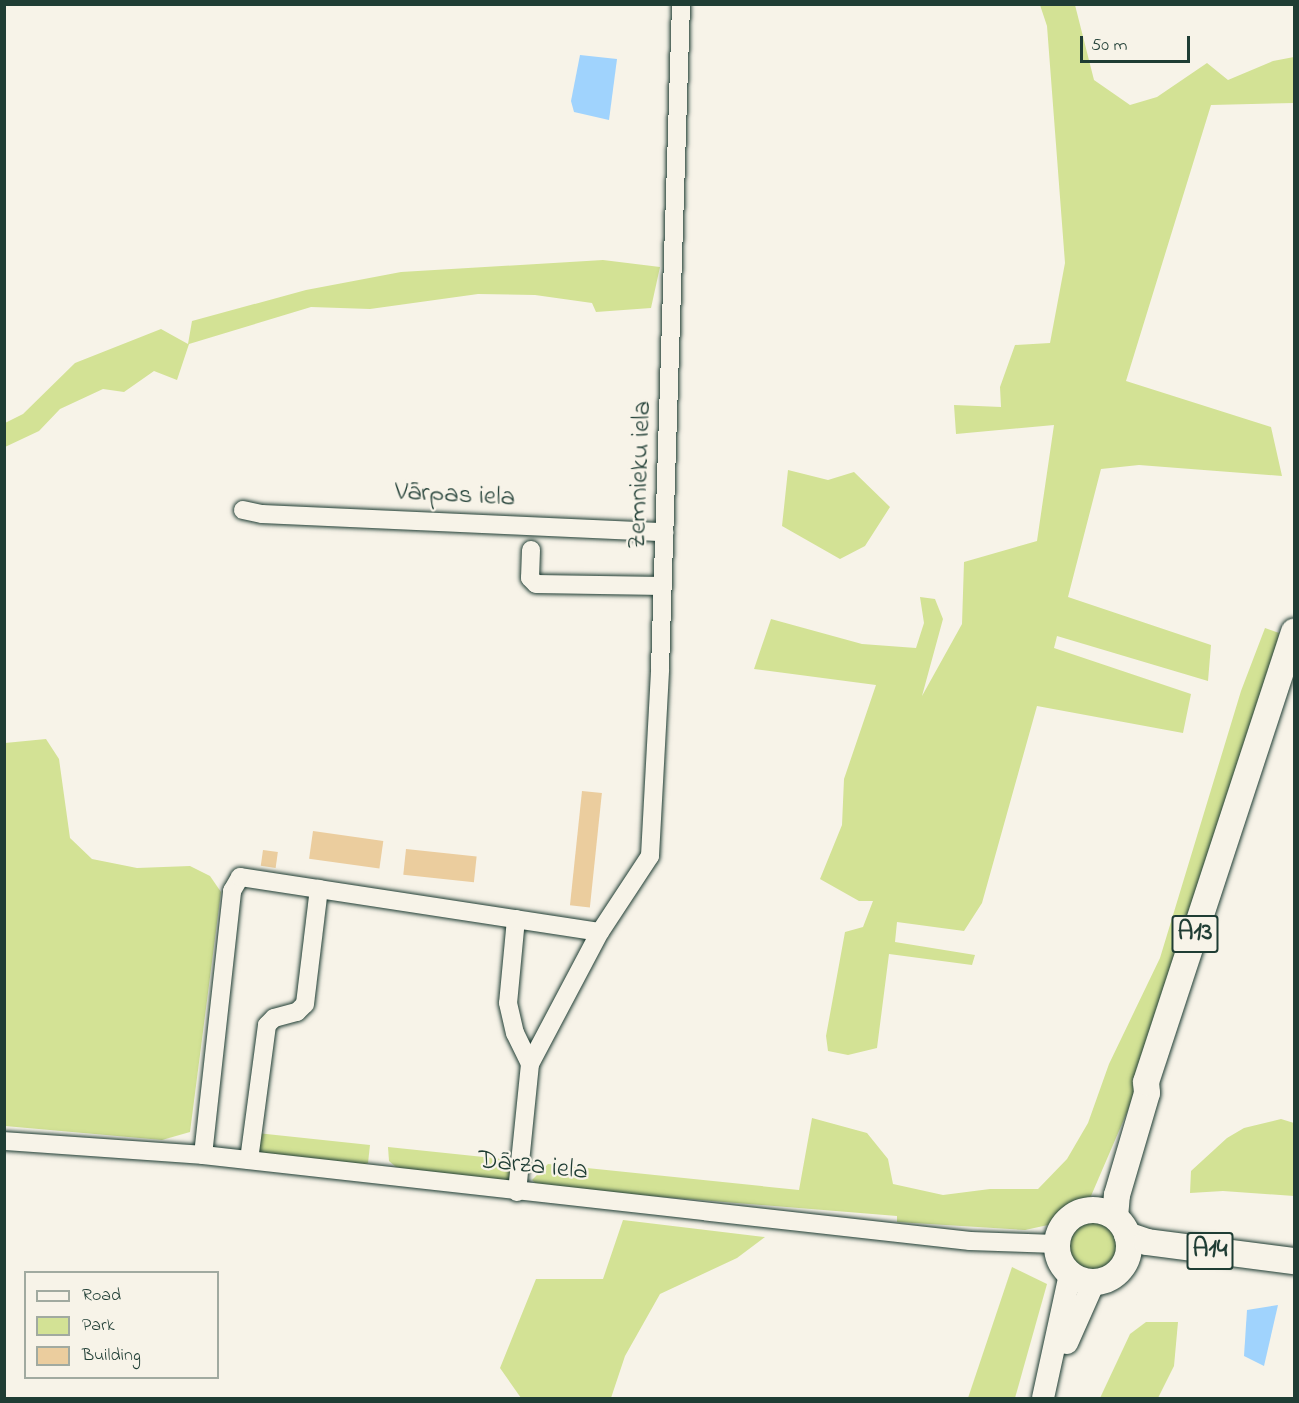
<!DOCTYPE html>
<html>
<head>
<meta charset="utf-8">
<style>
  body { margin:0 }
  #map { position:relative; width:1299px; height:1403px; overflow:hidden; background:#f7f3e8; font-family:"Indie Flower",sans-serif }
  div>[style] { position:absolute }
  .green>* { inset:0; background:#d3e295 }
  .round { border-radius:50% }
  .water>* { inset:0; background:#a0d3fd }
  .building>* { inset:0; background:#ebcd9e; transform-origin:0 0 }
  .roads { filter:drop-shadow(0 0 2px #1f3d34) drop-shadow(0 0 2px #1f3d34) }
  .minor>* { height:18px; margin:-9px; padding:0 9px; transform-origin:9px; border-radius:9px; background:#f7f3e8 }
  .major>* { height:22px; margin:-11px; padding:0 11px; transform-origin:11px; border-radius:11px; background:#f7f3e8 }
  .highway>* { height:26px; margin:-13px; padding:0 13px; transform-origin:13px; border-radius:13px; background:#f7f3e8 }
  .highway>.ring { margin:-13px; padding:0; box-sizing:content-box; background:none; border:26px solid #f7f3e8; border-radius:50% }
  span { translate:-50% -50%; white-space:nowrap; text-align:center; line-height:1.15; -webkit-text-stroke:4.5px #f7f3e8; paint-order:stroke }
  .shield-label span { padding:2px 4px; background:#f7f3e8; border:2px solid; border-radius:4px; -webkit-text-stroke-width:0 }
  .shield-label { font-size:26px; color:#1f3d34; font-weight:700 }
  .street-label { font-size:27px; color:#1f3d34 }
  .frame { position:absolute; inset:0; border:6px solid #1f3d34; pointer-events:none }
  .legend { position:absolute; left:24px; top:1271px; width:195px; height:108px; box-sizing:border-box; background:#f7f3e8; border:2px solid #a1aaa0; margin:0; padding:8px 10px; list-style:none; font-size:18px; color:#1f3d34 }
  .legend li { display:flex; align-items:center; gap:12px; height:30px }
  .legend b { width:30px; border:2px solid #a1aaa0 }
  .scale { position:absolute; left:1080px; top:36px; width:110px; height:27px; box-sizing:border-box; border:3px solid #1f3d34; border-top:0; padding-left:8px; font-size:18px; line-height:21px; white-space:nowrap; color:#1f3d34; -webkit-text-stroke:4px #f7f3e8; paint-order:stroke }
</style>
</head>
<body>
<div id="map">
  <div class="green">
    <div style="clip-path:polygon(1040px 5px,1075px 5px,1094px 80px,1130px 105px,1157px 97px,1207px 63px,1228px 80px,1273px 61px,1294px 57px,1294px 103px,1211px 105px,1126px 381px,1271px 427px,1282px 476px,1139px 465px,1101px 469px,1068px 597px,1211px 645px,1208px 681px,1057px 636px,1054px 648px,1191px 694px,1183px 733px,1037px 706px,982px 903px,964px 931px,897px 922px,895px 942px,975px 955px,972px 965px,889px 954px,877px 1048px,848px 1055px,828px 1051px,826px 1036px,845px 932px,863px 927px,873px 901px,859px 901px,820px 879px,842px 825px,844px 779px,876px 685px,754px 669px,771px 619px,862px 644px,916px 648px,924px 623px,920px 597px,935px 599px,943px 619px,922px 696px,962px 624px,964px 562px,1037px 541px,1054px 425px,956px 434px,954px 405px,1001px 407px,1000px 387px,1015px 345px,1050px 343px,1065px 263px,1047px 26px)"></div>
    <div style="clip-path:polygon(603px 260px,660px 267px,651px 308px,596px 312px,592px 303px,535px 295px,478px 294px,370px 309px,311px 307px,189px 344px,177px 380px,154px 371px,124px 392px,103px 389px,60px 409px,39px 431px,5px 447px,5px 423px,23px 414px,75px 363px,161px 329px,188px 344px,192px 321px,306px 290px,401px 272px)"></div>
    <div style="clip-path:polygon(788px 470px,828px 480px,854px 472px,890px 507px,865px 546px,840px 559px,782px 526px)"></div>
    <div style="clip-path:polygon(1265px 628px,1279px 633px,1271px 674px,1128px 1110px,1091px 1196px,1048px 1225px,1025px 1230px,897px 1222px,897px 1216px,540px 1187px,532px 1180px,548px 1164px,799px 1190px,812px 1118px,867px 1133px,888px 1159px,893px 1184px,943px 1195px,990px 1189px,1038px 1189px,1067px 1159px,1088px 1123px,1109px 1064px,1160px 958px,1241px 691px)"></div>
    <div style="clip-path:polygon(46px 739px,59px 759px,70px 838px,92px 859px,137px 868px,190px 866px,210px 876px,221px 892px,190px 1132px,162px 1140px,5px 1126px,5px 743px)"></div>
    <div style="clip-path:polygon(1281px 1119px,1294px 1123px,1294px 1196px,1223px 1191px,1190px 1193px,1191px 1171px,1227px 1138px,1244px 1128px)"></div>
    <div style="clip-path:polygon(257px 1133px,370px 1145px,368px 1163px,357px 1166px,254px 1153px)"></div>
    <div style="clip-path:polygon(388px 1147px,512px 1160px,511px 1184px,432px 1175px,396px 1167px,389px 1161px)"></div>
    <div style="clip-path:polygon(623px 1220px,765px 1237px,737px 1258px,660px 1294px,625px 1356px,611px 1398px,521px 1398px,500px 1368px,536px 1279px,603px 1279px)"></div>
    <div class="round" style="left:1068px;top:1221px;width:50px;height:50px"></div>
    <div style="clip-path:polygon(1012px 1267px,1047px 1284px,1015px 1398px,968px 1398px)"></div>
    <div style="clip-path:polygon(1146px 1322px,1178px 1322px,1174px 1366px,1158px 1398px,1100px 1398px,1130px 1334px)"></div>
  </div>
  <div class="water">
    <div style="clip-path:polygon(580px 55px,617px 59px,609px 120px,574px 112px,571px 101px)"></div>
    <div style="clip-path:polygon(1278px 1305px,1264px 1366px,1244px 1356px,1247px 1310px)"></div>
  </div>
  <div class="building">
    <div style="left:582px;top:791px;width:20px;height:115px;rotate:6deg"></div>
    <div style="left:313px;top:831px;width:71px;height:28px;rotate:8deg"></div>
    <div style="left:406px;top:849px;width:71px;height:26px;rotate:6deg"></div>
    <div style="left:263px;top:850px;width:15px;height:16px;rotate:8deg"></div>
  </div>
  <div class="roads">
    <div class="minor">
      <div style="left:243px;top:510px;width:19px;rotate:12deg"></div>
      <div style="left:262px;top:514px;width:403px;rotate:2.6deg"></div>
      <div style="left:531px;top:550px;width:28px;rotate:92deg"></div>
      <div style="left:530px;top:578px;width:8px;rotate:45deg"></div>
      <div style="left:536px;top:584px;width:127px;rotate:0.9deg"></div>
      <div style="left:516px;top:919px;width:84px;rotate:95.4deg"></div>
      <div style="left:508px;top:1003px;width:31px;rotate:77deg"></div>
      <div style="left:515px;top:1033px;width:34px;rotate:64deg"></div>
      <div style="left:4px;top:1141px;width:199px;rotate:4deg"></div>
      <div style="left:203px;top:1155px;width:772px;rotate:6.4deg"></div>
      <div style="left:970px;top:1241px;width:86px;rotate:2deg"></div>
      <div style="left:203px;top:1155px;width:266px;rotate:-83.7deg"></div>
      <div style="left:232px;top:891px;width:16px;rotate:-60deg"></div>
      <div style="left:240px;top:877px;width:364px;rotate:8.7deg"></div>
      <div style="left:249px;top:1160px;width:136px;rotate:-82.4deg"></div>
      <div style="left:267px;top:1025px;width:10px;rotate:-45deg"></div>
      <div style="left:274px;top:1018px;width:24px;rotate:-15deg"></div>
      <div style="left:297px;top:1012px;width:11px;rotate:-45deg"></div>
      <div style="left:305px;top:1004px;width:116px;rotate:-83.1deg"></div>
      <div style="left:517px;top:1192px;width:129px;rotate:-84.2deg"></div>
      <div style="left:530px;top:1064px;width:149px;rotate:-62.1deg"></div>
      <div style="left:600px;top:932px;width:91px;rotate:-56.7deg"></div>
      <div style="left:650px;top:856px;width:187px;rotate:-86.9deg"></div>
      <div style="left:660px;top:669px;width:665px;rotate:-88.19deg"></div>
    </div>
    <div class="major">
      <div style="left:1067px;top:1343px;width:67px;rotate:-66.1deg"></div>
      <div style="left:1043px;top:1398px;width:127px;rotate:-77.7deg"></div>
    </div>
    <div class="highway">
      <div class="ring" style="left:1057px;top:1210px;width:46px;height:46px"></div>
      <div style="left:1115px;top:1217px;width:22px;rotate:-85deg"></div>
      <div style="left:1117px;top:1195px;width:106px;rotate:-73.6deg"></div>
      <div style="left:1147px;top:1093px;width:11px;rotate:-95deg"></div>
      <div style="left:1146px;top:1082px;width:474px;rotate:-71.8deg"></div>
      <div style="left:1127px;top:1235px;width:21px;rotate:19deg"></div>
      <div style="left:1147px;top:1242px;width:148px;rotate:7.4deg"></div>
    </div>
  </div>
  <div class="shield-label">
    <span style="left:1195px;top:934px">A13</span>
    <span style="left:1210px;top:1251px">A14</span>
  </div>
  <div class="street-label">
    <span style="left:640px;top:475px;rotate:-88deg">Zemnieku iela</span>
    <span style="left:455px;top:495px;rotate:3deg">Vārpas iela</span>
    <span style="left:533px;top:1166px;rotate:6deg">Dārza iela</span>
  </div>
  <div class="frame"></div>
  <ul class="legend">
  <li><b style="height:8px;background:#f7f3e8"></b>Road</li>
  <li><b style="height:16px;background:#d3e295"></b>Park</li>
  <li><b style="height:16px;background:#ebcd9e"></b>Building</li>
  </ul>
  <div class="scale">50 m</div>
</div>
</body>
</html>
